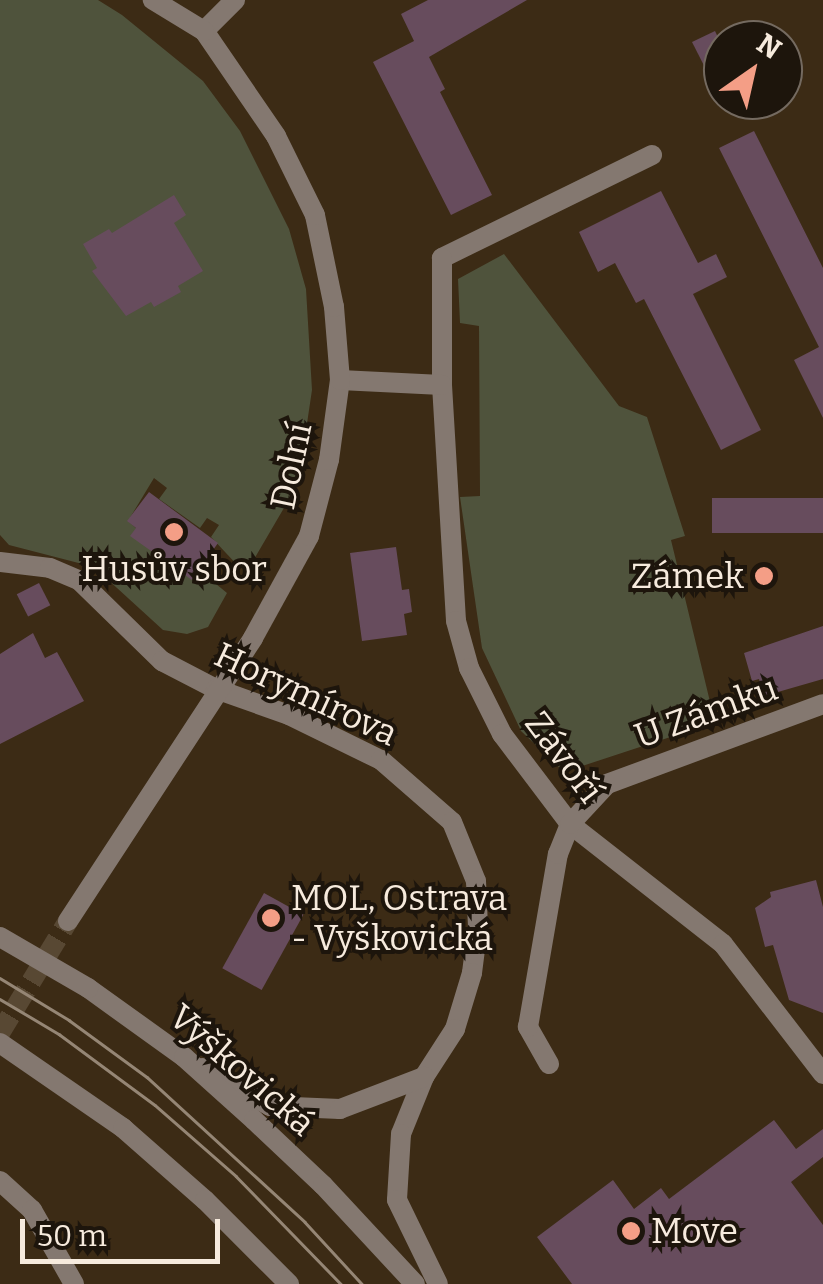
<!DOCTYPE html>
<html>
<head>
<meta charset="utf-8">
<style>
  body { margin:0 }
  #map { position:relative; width:823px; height:1284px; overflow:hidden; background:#3c2b15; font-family:Bitter,serif }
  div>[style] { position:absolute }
  .green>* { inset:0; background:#4f533c }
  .building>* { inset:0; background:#674c5d; transform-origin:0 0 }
  .minor-tunnel>* { height:20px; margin-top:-10px; transform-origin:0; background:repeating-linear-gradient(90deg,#584833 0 20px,transparent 0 30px) }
  .minor>* { height:20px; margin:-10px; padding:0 10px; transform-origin:10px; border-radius:10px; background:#847870 }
  .tertiary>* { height:20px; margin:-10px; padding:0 10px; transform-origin:10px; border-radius:10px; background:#847870 }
  .tram>* { height:2.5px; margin:-1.25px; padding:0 1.25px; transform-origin:1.25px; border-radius:1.25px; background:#958675 }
  .tertiary-bridge>* { height:20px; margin:-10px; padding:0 10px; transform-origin:10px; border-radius:10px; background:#847870 }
  .dots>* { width:28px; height:28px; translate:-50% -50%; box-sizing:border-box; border:5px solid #1d150c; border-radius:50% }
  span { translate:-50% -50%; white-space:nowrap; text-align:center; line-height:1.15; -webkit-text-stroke:8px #1d150c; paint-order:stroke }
  .street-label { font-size:35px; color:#f6eadd }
  .poi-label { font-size:35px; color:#f6eadd }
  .right { translate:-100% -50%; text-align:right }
  .left { translate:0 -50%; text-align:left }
  .north { position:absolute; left:703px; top:20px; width:100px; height:100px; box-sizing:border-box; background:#1d150c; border:2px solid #746a60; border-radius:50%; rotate:34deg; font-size:28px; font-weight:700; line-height:40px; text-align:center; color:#f6eadd }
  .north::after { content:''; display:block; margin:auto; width:35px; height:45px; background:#f49e86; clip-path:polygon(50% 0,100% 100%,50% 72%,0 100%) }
  .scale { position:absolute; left:20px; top:1219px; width:200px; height:45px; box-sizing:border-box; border:5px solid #f6eadd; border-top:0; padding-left:12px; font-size:30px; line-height:35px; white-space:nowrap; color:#f6eadd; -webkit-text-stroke:8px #1d150c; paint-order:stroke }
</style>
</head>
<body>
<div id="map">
  <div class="green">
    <div style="clip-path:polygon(0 0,98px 0,122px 15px,203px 81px,240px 131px,289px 229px,306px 289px,312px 390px,298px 484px,250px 566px,240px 568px,211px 537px,219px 525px,207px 518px,200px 528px,159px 499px,167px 488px,154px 478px,128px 521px,192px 579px,199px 570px,227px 593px,208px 627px,187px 634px,163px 630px,94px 567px,9px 545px,0 535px)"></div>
    <div style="clip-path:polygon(504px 254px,619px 406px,647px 417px,685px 536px,671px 540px,712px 710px,713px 723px,564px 772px,521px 731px,482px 648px,460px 497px,480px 496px,479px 326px,460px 323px,458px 279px)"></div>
  </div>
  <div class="building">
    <div style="clip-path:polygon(428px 0,527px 0,429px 57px,445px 89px,440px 92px,492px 195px,451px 215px,373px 62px,414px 41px,401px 14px)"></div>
    <div style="clip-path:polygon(715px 31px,723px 48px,723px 103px,692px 42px)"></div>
    <div style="clip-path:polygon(754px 131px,823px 268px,823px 418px,794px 360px,819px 347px,719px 148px)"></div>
    <div style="clip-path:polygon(661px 191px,698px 263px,716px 254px,727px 277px,693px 294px,761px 430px,721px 450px,644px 299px,636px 303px,615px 263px,598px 272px,579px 232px)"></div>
    <div style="clip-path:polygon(174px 195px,186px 215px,174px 223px,203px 271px,178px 286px,181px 292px,154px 307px,151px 302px,126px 316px,92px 271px,97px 268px,83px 244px,109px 229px,112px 233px)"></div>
    <div style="clip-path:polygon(149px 492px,218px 543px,192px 580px,130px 536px,136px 528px,127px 521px)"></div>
    <div style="left:823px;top:498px;width:35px;height:111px;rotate:90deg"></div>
    <div style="clip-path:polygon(396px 547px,402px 590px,409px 589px,412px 612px,404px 614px,407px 635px,362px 641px,350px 553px)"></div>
    <div style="left:39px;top:583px;width:25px;height:25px;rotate:63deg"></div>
    <div style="clip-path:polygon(823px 626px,823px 679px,764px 696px,759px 679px,752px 681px,744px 653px)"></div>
    <div style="clip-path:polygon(33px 633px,45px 658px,57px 652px,84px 701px,0 744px,0 654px)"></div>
    <div style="clip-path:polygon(816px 880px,823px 907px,823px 1013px,789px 1000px,773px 945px,765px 947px,755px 908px,771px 897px,770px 892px)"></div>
    <div style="left:264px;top:893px;width:45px;height:86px;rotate:29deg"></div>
    <div style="clip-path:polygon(774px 1120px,796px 1149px,823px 1129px,823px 1157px,791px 1182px,823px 1225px,823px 1284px,572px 1284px,537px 1237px,613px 1180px,634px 1209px,661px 1188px,669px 1199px)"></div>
  </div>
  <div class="minor-tunnel">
    <div style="left:0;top:1033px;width:131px;rotate:-58.7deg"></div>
  </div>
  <div class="minor">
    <div style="left:204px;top:31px;width:44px;rotate:-45deg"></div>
    <div style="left:652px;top:155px;width:234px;rotate:153.9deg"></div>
    <div style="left:442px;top:258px;width:127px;rotate:90deg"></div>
    <div style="left:442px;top:385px;width:236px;rotate:86.6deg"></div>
    <div style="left:456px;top:621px;width:49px;rotate:74.5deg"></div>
    <div style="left:469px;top:668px;width:74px;rotate:63.4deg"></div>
    <div style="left:502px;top:734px;width:113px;rotate:52.9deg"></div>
    <div style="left:570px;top:824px;width:194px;rotate:38.1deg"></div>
    <div style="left:723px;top:944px;width:164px;rotate:52.4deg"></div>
    <div style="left:340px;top:380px;width:102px;rotate:2.8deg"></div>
    <div style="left:0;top:562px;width:50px;rotate:6.8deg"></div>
    <div style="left:50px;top:568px;width:33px;rotate:23deg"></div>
    <div style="left:80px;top:581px;width:115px;rotate:44.3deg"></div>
    <div style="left:162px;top:661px;width:61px;rotate:27.4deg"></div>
    <div style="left:216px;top:689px;width:77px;rotate:19.6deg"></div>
    <div style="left:289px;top:715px;width:102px;rotate:26.1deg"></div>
    <div style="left:381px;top:760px;width:94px;rotate:41.1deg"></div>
    <div style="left:452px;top:822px;width:64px;rotate:67.9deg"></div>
    <div style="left:476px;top:881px;width:45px;rotate:87.5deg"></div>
    <div style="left:478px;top:926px;width:47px;rotate:97.3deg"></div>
    <div style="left:472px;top:973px;width:59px;rotate:106.9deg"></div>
    <div style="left:455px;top:1029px;width:57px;rotate:122.9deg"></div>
    <div style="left:424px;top:1077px;width:61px;rotate:112deg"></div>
    <div style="left:401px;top:1134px;width:66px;rotate:93.5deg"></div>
    <div style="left:397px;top:1200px;width:93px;rotate:64deg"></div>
    <div style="left:68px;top:921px;width:338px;rotate:-56.8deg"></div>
    <div style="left:253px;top:638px;width:116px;rotate:-61.2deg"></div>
    <div style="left:309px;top:536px;width:79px;rotate:-75.3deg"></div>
    <div style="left:329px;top:460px;width:81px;rotate:-82.2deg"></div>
    <div style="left:340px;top:380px;width:73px;rotate:-94.7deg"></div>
    <div style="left:334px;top:307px;width:94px;rotate:-101.7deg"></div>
    <div style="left:315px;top:215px;width:88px;rotate:-116.3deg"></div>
    <div style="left:276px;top:136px;width:127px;rotate:-124.4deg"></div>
    <div style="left:204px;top:31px;width:60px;rotate:-148.7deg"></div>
    <div style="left:549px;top:1064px;width:43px;rotate:-119.6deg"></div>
    <div style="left:528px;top:1027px;width:176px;rotate:-80.2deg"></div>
    <div style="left:558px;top:854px;width:32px;rotate:-68deg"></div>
    <div style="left:570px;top:824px;width:54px;rotate:-47.2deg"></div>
    <div style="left:607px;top:784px;width:230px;rotate:-20.3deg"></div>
    <div style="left:202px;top:1068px;width:78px;rotate:29.2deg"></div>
    <div style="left:270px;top:1106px;width:70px;rotate:2.5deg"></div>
    <div style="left:340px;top:1109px;width:90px;rotate:-20.9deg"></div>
    <div style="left:0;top:1181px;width:43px;rotate:42.2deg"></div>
    <div style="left:32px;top:1210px;width:85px;rotate:60.4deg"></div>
  </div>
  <div class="tertiary">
    <div style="left:88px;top:988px;width:118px;rotate:35.7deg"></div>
    <div style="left:184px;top:1057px;width:94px;rotate:42deg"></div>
    <div style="left:254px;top:1120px;width:95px;rotate:43.3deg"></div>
    <div style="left:323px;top:1185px;width:135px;rotate:47.1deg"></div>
    <div style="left:0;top:1043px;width:150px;rotate:34.6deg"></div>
    <div style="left:123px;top:1128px;width:109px;rotate:41.3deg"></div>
    <div style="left:205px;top:1200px;width:119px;rotate:45deg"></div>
  </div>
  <div class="tram">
    <div style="left:0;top:978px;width:81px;rotate:31.3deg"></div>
    <div style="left:69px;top:1020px;width:97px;rotate:36.2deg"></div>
    <div style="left:147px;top:1077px;width:214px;rotate:42.5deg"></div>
    <div style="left:305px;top:1222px;width:84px;rotate:47.4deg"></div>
    <div style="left:0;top:999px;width:69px;rotate:30.7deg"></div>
    <div style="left:59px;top:1034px;width:119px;rotate:36.5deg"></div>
    <div style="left:155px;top:1105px;width:108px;rotate:41.2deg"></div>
    <div style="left:236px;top:1176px;width:151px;rotate:45.8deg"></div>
  </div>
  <div class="tertiary-bridge">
    <div style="left:0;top:937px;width:102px;rotate:30.1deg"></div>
  </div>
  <div class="dots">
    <div style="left:174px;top:532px;background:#f49e86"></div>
    <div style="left:764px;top:576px;background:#f49e86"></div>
    <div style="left:271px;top:918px;background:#f49e86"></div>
    <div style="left:631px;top:1231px;background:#f49e86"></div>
  </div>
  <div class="street-label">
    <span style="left:291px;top:466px;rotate:-78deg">Dolní</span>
    <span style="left:306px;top:694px;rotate:25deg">Horymírova</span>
    <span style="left:706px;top:712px;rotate:-20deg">U Zámku</span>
    <span style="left:564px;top:757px;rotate:53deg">Závoří</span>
    <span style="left:242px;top:1070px;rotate:41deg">Výškovická</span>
  </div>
  <div class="poi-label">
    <span style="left:174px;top:569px">Husův sbor</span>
    <span class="right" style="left:744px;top:576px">Zámek</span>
    <span class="left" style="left:291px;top:918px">MOL, Ostrava<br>- Vyškovická</span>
    <span class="left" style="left:651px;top:1231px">Move</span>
  </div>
  <div class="north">N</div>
  <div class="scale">50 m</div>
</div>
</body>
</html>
